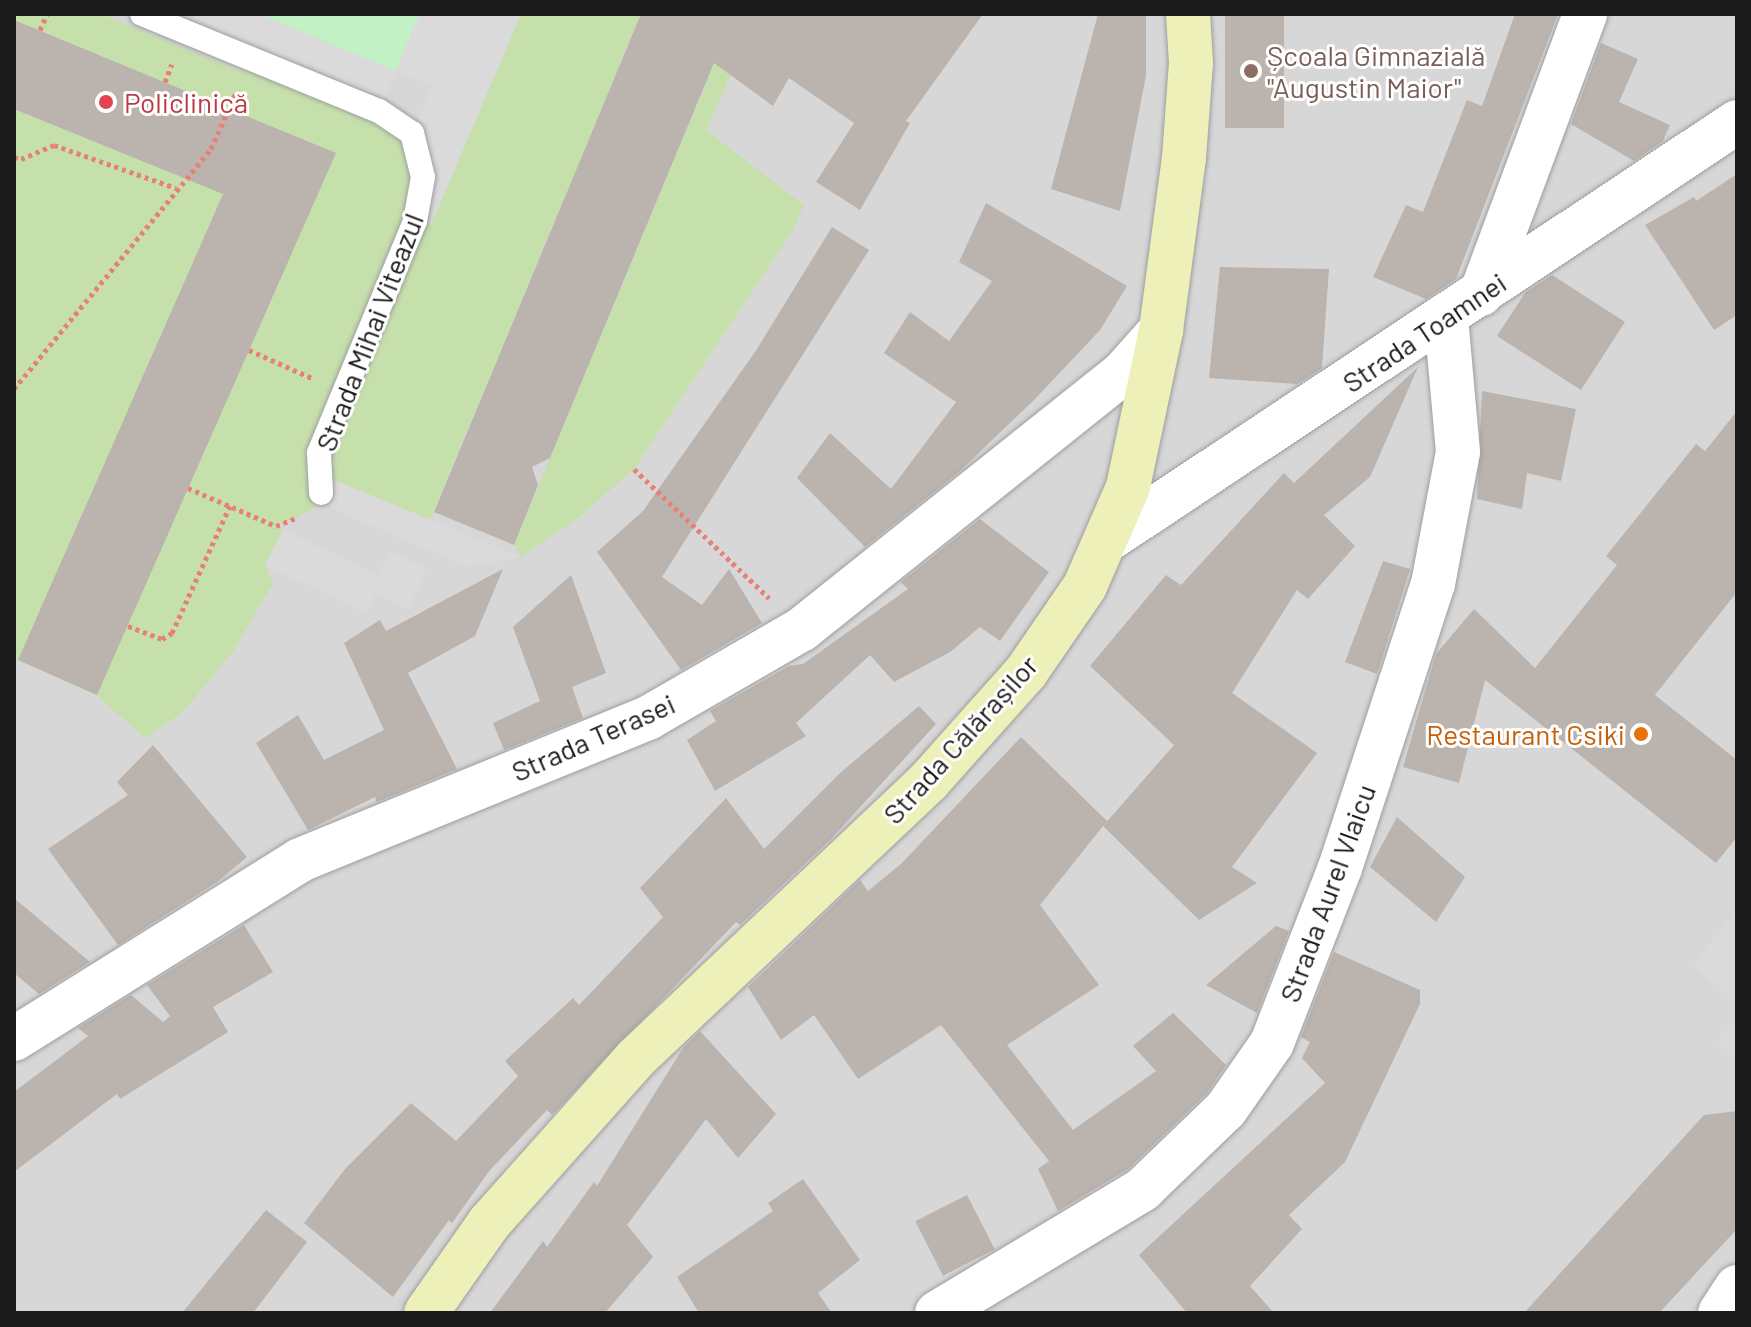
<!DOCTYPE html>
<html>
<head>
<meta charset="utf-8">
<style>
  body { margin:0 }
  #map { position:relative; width:1751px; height:1327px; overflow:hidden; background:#ebe7e1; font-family:Barlow,sans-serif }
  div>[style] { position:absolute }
  .residential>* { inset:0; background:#d8d7d7; transform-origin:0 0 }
  .grass>* { inset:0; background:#c6e0ac }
  .park>* { inset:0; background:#c2f1c5 }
  .parking>* { inset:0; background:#dadada }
  .building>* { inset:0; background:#bab3ae; transform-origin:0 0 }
  .path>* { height:5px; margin-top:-2.5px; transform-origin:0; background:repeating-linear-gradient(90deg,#e78176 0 4px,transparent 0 8px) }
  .roads { filter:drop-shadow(0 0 2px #9e9e9e) drop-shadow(0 0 2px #9e9e9e) }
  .lane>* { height:24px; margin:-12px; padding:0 12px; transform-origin:12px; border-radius:12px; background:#fff }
  .street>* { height:44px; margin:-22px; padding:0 22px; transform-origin:22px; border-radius:22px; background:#fff }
  .secondary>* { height:44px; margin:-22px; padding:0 22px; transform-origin:22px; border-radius:22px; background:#eef0ba }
  .dots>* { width:22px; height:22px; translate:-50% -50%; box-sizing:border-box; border:4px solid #fff; border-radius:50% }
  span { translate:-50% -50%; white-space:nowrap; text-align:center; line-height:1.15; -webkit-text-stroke:6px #fff; paint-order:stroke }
  .education-label { font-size:28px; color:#785e54 }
  .left { translate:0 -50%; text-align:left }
  .health-label { font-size:28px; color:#be3a42 }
  .street-label { font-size:28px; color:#1a1a1a }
  .food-label { font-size:28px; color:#c56008 }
  .right { translate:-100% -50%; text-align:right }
  .frame { position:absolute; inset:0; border:16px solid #1a1a1a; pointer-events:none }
</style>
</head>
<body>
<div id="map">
  <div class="residential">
    <div style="left:14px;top:14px;width:1723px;height:1299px"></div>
  </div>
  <div class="grass">
    <div style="clip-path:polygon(14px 14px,101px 14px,244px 73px,251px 59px,412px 133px,430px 225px,521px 14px,641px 14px,430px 520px,319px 474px,321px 493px,310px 512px,277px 525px,283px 530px,265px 565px,273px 583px,233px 652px,183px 712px,145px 738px,96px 695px,18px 660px,14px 664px)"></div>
    <div style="clip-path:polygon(735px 14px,774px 16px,731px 75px,706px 130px,804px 205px,792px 232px,634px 469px,577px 519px,521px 557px,514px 545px)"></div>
  </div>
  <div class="park">
    <div style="clip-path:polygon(259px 14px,420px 14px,396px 71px)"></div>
  </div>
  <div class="parking">
    <div style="clip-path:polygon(195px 14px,259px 14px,395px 71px,420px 14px,521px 14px,431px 225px,415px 221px,412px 133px,432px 86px,396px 71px,379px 111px,187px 33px)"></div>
    <div style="clip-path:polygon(319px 474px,521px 557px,467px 567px,333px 509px,321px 493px)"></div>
    <div style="clip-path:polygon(283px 530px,378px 575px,390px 551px,427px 569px,408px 609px,375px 594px,366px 613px,265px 565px)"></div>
    <div style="clip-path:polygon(1737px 909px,1737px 1004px,1693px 965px)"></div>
    <div style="clip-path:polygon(1737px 1016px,1737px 1059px,1717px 1041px)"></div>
  </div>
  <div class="building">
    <div style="clip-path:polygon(641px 14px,983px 14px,906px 121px,910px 123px,860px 210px,816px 182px,854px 123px,789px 78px,773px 106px,714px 63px,550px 458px,532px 467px,538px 485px,514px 545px,434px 512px)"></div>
    <div style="clip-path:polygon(1098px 14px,1146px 14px,1146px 75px,1120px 211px,1051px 189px)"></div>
    <div style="left:1225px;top:14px;width:59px;height:114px"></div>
    <div style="clip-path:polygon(1515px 14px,1558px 14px,1456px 279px,1426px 299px,1373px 277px,1406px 205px,1423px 212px,1467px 100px,1482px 106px)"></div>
    <div style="clip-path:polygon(14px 20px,336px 153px,97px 695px,18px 660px,223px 194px,14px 109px)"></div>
    <div style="clip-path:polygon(1601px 43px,1638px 59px,1619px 102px,1670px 125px,1663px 141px,1634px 161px,1571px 124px)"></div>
    <div style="clip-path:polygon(1737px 174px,1737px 315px,1714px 330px,1645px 225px,1694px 197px,1696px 201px)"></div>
    <div style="clip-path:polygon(986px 203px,1127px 286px,1100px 330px,1035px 399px,959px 472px,865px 547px,797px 478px,830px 433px,891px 489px,956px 402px,884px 353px,910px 312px,949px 341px,992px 281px,959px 262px)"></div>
    <div style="clip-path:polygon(832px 227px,869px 250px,662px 577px,702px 605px,729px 569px,762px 623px,681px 670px,597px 552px,643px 511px,755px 352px)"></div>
    <div style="clip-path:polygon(1220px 267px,1329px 269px,1322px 368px,1297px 384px,1209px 378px)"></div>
    <div style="clip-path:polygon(1552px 275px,1625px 322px,1581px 390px,1497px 336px,1525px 293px)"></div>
    <div style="clip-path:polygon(1418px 367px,1370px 477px,1324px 515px,1355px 546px,1308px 599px,1297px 590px,1232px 693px,1317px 753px,1232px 867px,1257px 883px,1199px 920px,1103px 826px,1174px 745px,1090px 666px,1166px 575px,1181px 585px,1284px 473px,1294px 483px)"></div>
    <div style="clip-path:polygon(1482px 391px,1576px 409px,1561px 481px,1527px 473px,1522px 509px,1477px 499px)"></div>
    <div style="clip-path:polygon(1737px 411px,1737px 592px,1655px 695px,1737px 760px,1737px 837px,1716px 863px,1485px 680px,1459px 783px,1403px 767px,1436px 654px,1474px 609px,1535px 668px,1617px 565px,1606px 556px,1696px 444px,1705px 451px)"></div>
    <div style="clip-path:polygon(980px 519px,1049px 572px,1000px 641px,980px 627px,950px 652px,894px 682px,870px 655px,796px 723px,806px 736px,715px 791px,687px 740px,716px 721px,710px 711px,789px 666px,803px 664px,908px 589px,901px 582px)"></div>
    <div style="clip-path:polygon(1383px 561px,1410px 569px,1377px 674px,1345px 662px)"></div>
    <div style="clip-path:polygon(503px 569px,475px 636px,408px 673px,457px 769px,377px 802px,375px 797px,308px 830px,256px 743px,298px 715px,324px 760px,384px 730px,344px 643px,380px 620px,386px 631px)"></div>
    <div style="clip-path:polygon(571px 575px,606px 673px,572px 687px,583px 718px,504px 750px,493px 723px,540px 701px,513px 627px)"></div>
    <div style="clip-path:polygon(919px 706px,936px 724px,831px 839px,740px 925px,736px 922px,552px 1115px,547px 1110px,490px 1170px,452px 1223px,449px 1220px,393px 1297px,304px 1223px,345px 1169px,411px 1103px,456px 1141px,518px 1076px,505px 1061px,573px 998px,579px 1005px,663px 917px,640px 888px,726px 798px,764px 849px,839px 774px)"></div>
    <div style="clip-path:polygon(1021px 737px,1107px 821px,1040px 905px,1099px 985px,1007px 1045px,1073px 1130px,1156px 1071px,1133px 1046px,1173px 1013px,1226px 1065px,1207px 1093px,1128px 1169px,1058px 1211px,1038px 1169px,1049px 1161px,941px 1025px,858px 1079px,814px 1015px,781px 1040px,748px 987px,860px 880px,868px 891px,902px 863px)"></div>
    <div style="clip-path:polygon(153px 745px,247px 857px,217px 882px,118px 945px,48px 849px,128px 795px,117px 782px)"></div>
    <div style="clip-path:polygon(1397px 817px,1465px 877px,1436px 922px,1370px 867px)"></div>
    <div style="clip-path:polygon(14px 898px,90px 962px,39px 994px,14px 973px)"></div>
    <div style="clip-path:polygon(244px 925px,273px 972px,213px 1007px,228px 1032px,120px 1099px,117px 1094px,14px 1172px,14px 1092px,88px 1036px,78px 1028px,131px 995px,163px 1022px,170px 1016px,147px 985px)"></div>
    <div style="clip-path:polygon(1276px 926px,1289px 931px,1257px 1013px,1206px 985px)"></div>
    <div style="clip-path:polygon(1334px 952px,1420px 990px,1420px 1004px,1345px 1162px,1289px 1215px,1302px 1229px,1250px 1286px,1274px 1313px,1187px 1313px,1139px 1255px,1325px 1083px,1302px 1058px,1310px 1042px,1301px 1037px)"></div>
    <div style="clip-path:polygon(700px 1031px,776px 1114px,738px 1158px,706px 1119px,627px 1225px,653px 1257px,605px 1313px,490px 1313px,543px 1241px,547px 1247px,594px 1182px,597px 1186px,683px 1048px)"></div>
    <div style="clip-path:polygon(1737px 1111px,1737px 1229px,1659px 1313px,1524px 1313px,1704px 1115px)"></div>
    <div style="clip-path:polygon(803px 1179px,860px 1260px,818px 1293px,832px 1313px,699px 1313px,677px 1277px,773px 1211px,768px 1203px)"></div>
    <div style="left:967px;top:1195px;width:61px;height:58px;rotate:63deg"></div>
    <div style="clip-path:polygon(266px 1210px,307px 1242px,253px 1313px,182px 1313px)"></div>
  </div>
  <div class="path">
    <div style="left:40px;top:30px;width:17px;rotate:-66deg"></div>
    <div style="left:165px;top:82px;width:19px;rotate:-69deg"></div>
    <div style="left:14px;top:157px;width:7px;rotate:16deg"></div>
    <div style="left:21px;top:159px;width:36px;rotate:-23deg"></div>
    <div style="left:54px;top:145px;width:129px;rotate:19.4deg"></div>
    <div style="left:249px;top:350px;width:71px;rotate:24deg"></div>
    <div style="left:14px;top:389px;width:310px;rotate:-50.6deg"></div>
    <div style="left:211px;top:149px;width:64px;rotate:-66.2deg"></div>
    <div style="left:634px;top:469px;width:187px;rotate:43.7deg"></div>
    <div style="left:188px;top:488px;width:96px;rotate:23.4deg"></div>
    <div style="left:276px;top:526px;width:24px;rotate:-22deg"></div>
    <div style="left:128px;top:626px;width:36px;rotate:21deg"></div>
    <div style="left:162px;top:639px;width:12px;rotate:-31deg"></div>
    <div style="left:172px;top:633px;width:140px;rotate:-65.5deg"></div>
  </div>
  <div class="roads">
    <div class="lane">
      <div style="left:142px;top:14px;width:256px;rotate:22.3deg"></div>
      <div style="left:379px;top:111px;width:40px;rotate:34deg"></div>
      <div style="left:412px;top:133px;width:45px;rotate:76deg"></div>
      <div style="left:423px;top:177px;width:45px;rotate:100.3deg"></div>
      <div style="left:415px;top:221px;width:251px;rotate:112.5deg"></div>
      <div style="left:319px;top:453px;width:40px;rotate:87.1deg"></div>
    </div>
    <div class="street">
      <div style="left:1481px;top:294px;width:299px;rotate:-69.6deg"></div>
      <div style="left:1109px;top:539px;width:754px;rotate:-33.58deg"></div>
      <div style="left:14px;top:1039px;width:337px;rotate:-32deg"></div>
      <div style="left:300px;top:860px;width:376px;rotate:-22.2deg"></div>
      <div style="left:648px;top:718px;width:178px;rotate:-30deg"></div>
      <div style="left:802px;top:629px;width:409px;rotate:-38.6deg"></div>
      <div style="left:1122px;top:374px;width:59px;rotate:-48.4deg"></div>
      <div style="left:937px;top:1313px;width:240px;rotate:-31deg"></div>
      <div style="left:1143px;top:1189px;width:115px;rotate:-43.9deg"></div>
      <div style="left:1226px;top:1109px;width:80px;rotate:-55.1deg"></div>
      <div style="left:1272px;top:1043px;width:188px;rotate:-68.8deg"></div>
      <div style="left:1340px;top:868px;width:299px;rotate:-71.9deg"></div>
      <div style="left:1433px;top:584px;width:134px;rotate:-79.3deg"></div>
      <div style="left:1458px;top:452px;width:136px;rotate:-95.1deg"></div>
      <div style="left:1720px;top:1313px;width:31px;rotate:-57deg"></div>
    </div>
    <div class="secondary">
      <div style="left:426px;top:1313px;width:110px;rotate:-55deg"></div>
      <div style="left:489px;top:1223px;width:221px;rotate:-48.3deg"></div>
      <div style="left:636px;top:1058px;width:402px;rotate:-43.4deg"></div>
      <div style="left:928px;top:782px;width:147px;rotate:-48.3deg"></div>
      <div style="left:1026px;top:672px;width:104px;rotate:-55.5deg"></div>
      <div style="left:1085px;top:586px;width:108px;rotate:-66.5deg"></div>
      <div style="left:1128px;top:487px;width:160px;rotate:-78.1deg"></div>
      <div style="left:1161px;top:330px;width:174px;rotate:-82.4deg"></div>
      <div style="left:1184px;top:158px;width:95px;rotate:-85.8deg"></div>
      <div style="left:1191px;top:63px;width:49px;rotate:-93.5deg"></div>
    </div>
  </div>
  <div class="dots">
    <div style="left:1251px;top:71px;background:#8d6e63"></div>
    <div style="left:106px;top:102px;background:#e0444e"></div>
    <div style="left:1641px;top:734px;background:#e8710a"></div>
  </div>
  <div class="education-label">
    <span class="left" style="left:1267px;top:71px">Școala Gimnazială<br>"Augustin Maior"</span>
  </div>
  <div class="health-label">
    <span class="left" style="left:124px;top:102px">Policlinică</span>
  </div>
  <div class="street-label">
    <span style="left:369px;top:332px;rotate:-69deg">Strada Mihai Viteazul</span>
    <span style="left:1424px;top:332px;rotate:-34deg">Strada Toamnei</span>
    <span style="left:593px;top:737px;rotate:-24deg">Strada Terasei</span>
    <span style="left:960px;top:739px;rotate:-48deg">Strada Călărașilor</span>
    <span style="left:1327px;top:893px;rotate:-70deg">Strada Aurel Vlaicu</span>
  </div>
  <div class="food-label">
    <span class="right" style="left:1625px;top:734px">Restaurant Csiki</span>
  </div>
  <div class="frame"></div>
</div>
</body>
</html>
